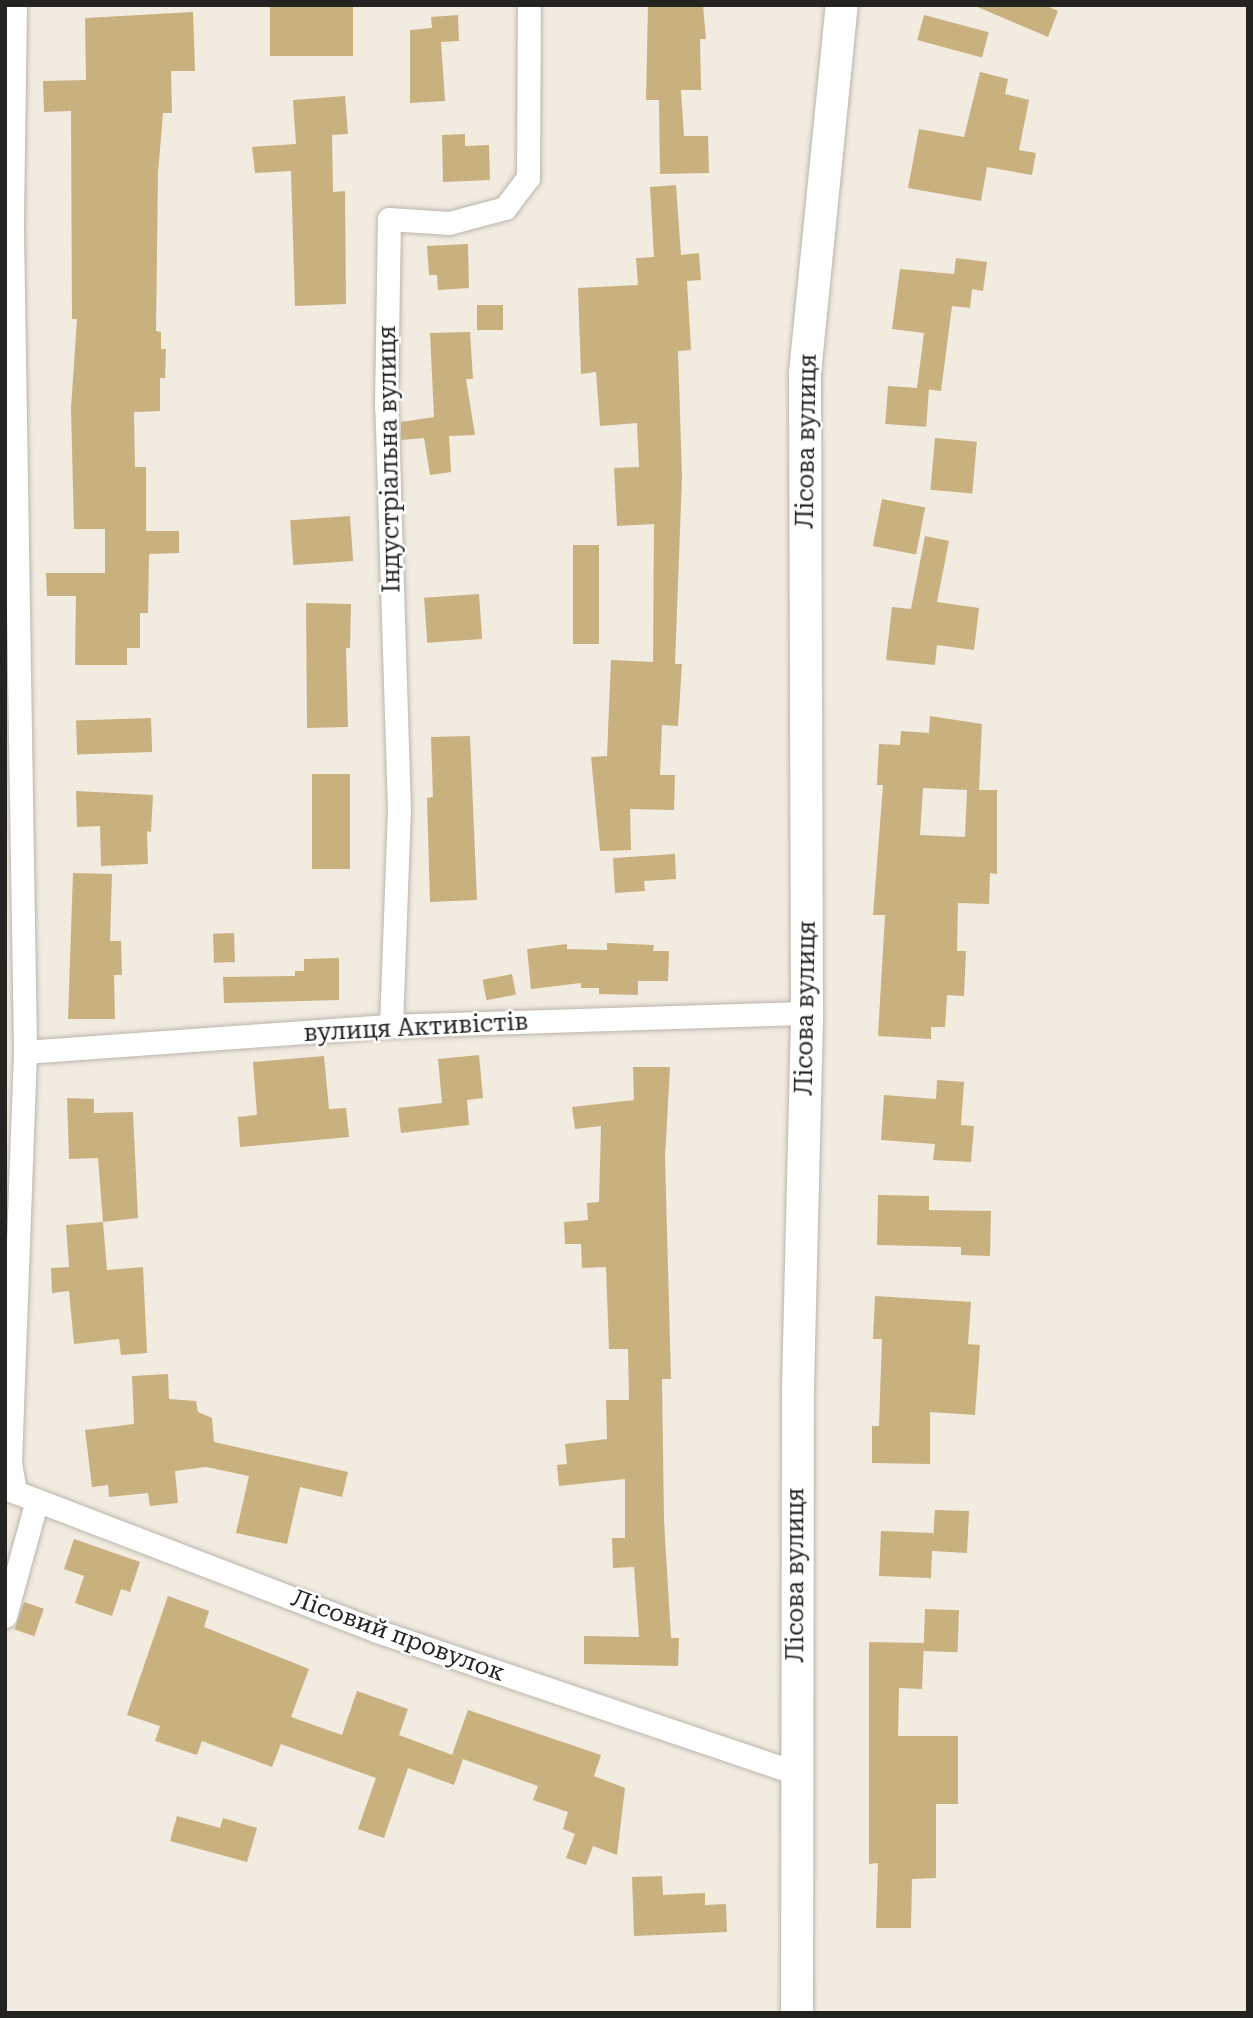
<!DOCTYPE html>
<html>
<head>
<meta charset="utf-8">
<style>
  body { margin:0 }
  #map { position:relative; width:1253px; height:2018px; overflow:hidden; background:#f1ebe0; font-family:"Roboto Serif",serif }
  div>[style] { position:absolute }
  .building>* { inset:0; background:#c9b07f; transform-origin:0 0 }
  .roads { filter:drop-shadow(0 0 2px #bab5aa) drop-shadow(0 0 2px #bab5aa) }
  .street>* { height:23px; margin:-11.5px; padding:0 11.5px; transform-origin:11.5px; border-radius:11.5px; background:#fff }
  .secondary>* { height:32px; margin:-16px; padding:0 16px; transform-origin:16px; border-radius:16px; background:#fff }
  span { translate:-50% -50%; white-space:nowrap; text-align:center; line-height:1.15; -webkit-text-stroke:5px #fff; paint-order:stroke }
  .street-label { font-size:24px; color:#25231f }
  .frame { position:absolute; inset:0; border:7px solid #25231f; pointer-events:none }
</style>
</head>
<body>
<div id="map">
  <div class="building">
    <div style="left:270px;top:5px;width:83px;height:51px"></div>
    <div style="clip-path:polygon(648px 5px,703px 5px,706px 39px,700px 39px,701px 90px,681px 90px,684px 136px,708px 136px,709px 173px,660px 174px,659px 100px,646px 100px)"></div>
    <div style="clip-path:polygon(973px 5px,1045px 5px,1058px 11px,1048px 37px)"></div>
    <div style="clip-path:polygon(193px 12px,195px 71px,171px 71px,172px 113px,163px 113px,158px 173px,156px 331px,161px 332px,161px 349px,166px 349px,165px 378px,160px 378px,160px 411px,134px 412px,135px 467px,146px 467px,146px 531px,179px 531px,179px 553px,149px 554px,148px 613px,140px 613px,140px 648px,127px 648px,127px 665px,75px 665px,76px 596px,47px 596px,46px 573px,105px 573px,105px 529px,74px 529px,71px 408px,77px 319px,72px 319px,71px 111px,44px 112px,43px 81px,86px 80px,85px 18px)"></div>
    <div style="clip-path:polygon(458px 15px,459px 41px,441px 42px,445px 101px,410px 103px,410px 30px,432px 28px,431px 17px)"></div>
    <div style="left:924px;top:15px;width:67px;height:26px;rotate:15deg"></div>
    <div style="clip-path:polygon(980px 72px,1008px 79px,1005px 94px,1029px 100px,1019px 150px,1036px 153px,1032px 175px,987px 167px,981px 201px,908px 188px,919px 129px,964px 137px)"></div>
    <div style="clip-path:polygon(345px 96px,348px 134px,332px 135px,333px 192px,345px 191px,346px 304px,295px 306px,291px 171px,255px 173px,252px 147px,296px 144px,293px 100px)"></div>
    <div style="clip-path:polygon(465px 134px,465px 146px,489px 145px,490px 180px,443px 182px,442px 135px)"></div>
    <div style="clip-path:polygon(676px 185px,681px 255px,699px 253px,701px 280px,687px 281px,691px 350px,678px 351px,682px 477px,675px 664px,682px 664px,678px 726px,662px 725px,660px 775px,675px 775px,674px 810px,630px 809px,631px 850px,600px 851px,591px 757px,607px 756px,611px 660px,653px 662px,654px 524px,617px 526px,614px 468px,639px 467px,637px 423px,600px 426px,596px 372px,581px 374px,578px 288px,638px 285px,636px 258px,654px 257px,650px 187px)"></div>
    <div style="clip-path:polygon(468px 244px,469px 288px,438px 290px,437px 275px,429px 275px,427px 246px)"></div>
    <div style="clip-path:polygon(956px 258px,987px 262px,983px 291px,972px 289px,970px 308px,952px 306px,941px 391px,917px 388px,924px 333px,892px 329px,900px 269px,954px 274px)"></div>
    <div style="left:477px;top:305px;width:26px;height:25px"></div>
    <div style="clip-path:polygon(470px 332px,473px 379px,466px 379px,475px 435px,449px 436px,451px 472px,430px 475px,424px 438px,401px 440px,401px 422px,434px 417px,430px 333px)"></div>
    <div style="left:888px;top:386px;width:41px;height:38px;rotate:4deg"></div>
    <div style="left:935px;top:438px;width:42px;height:52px;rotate:5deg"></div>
    <div style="left:882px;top:499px;width:44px;height:48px;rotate:11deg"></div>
    <div style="left:350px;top:516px;width:45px;height:60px;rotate:86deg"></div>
    <div style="clip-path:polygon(925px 536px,949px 541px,937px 602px,979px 608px,974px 650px,937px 645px,935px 665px,886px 660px,892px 607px,911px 609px)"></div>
    <div style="left:573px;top:545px;width:26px;height:99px"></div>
    <div style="left:479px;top:594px;width:45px;height:55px;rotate:86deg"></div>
    <div style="clip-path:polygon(306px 603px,351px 604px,350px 648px,346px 648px,348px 727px,307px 728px)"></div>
    <div style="clip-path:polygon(evenodd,930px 716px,982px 724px,979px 790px,997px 790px,997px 874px,990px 873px,989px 904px,958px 903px,957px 951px,966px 951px,964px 996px,947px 995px,945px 1027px,931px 1027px,931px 1039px,878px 1036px,885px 915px,873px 915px,883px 785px,877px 785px,879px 744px,900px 745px,901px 731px,929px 733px,930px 716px,923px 788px,967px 790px,965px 837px,920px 835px,923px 788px)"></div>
    <div style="left:151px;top:718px;width:34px;height:75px;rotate:88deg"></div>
    <div style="clip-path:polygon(470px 736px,477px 900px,430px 902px,427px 798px,433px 797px,431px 737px)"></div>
    <div style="left:312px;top:774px;width:38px;height:95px"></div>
    <div style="clip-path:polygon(76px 791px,153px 795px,151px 832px,147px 831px,148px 864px,101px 866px,100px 826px,77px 827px)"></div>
    <div style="clip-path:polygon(675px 854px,676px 879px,644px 881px,645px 891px,615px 893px,613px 858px)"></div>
    <div style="clip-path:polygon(73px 873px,112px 874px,110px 941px,121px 941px,122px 975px,114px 975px,115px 1019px,68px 1019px)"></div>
    <div style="left:234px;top:933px;width:29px;height:21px;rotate:88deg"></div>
    <div style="clip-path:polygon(607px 943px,654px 945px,653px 951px,669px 951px,668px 981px,638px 981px,638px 995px,599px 994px,599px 988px,581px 988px,581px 983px,531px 989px,527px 949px,567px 944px,567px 949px,607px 950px)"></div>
    <div style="clip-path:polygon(339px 958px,339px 1000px,224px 1003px,223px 977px,295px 976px,295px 971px,304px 971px,304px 959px)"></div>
    <div style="left:512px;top:974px;width:21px;height:30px;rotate:79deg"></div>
    <div style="clip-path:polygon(479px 1055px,483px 1098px,467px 1100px,469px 1125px,401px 1133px,398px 1108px,442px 1103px,438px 1059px)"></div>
    <div style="clip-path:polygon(324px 1056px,329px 1109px,346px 1108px,349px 1137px,240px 1147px,238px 1117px,257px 1115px,253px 1062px)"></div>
    <div style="clip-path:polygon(633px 1067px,670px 1067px,665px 1157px,671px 1379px,662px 1379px,664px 1520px,671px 1638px,679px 1638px,678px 1666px,584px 1664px,584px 1636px,639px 1637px,634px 1567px,613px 1568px,612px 1538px,625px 1538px,625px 1479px,559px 1486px,557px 1465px,567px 1464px,565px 1444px,607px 1439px,606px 1400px,629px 1400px,628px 1349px,609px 1349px,606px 1267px,582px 1268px,581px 1244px,565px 1244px,564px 1222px,588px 1220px,587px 1203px,599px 1202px,601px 1126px,575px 1129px,572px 1107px,634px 1100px)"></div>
    <div style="clip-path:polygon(937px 1080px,964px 1082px,961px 1125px,974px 1126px,971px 1162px,933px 1160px,935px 1144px,881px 1140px,884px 1095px,936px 1099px)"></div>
    <div style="clip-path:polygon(67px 1098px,94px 1099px,94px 1113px,133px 1112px,138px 1218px,103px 1222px,98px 1158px,69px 1159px)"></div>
    <div style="clip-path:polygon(878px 1195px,929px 1196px,929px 1210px,991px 1211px,990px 1256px,961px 1255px,961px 1247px,877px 1245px)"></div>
    <div style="clip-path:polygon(103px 1222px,107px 1270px,143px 1267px,147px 1353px,121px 1355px,119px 1339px,74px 1344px,69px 1291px,52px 1293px,51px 1268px,69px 1267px,66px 1225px)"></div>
    <div style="clip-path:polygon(875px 1296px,971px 1302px,968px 1344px,980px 1345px,975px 1415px,930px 1412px,930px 1464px,872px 1463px,872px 1426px,879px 1426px,882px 1339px,873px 1339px)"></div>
    <div style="clip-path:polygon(168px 1374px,169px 1399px,196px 1401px,198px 1412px,212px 1418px,214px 1442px,348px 1472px,342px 1497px,300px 1487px,287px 1544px,236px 1533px,249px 1476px,206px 1467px,175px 1471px,178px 1503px,150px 1506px,148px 1493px,109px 1497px,108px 1485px,92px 1487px,85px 1430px,134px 1424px,132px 1376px)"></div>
    <div style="clip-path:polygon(935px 1510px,969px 1511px,967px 1553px,932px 1551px,931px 1578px,879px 1576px,881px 1531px,933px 1533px,933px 1540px)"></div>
    <div style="clip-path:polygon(74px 1539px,140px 1562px,130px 1592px,121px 1589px,112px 1616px,75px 1603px,84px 1576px,64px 1569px)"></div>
    <div style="clip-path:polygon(168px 1596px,209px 1611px,204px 1627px,309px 1669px,291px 1717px,342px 1735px,357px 1691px,408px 1709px,399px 1735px,463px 1759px,454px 1785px,408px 1768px,384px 1838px,358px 1829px,376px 1778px,281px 1744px,272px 1767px,202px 1741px,197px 1755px,155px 1741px,160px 1726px,127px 1715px)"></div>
    <div style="left:24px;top:1602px;width:21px;height:29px;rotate:19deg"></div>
    <div style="left:925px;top:1609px;width:34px;height:42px;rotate:2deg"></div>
    <div style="clip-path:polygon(869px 1642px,924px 1643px,922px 1689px,899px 1688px,898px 1736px,958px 1736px,958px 1804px,936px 1804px,936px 1878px,912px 1879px,911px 1928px,876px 1928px,878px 1863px,869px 1864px)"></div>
    <div style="clip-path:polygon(468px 1710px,601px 1755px,594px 1776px,625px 1788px,617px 1855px,593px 1846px,586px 1865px,566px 1858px,575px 1834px,563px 1829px,568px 1812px,533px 1800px,538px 1786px,452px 1755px)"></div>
    <div style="clip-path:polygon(177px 1816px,220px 1828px,223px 1818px,257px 1828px,247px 1862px,170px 1841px)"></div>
    <div style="clip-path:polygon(662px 1876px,663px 1895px,705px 1893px,705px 1905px,726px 1904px,727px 1932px,634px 1936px,632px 1877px)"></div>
  </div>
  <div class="roads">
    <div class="street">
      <div style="left:15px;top:5px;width:226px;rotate:90.8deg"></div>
      <div style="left:12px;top:231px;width:821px;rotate:89.09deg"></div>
      <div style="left:25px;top:1052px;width:411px;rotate:92.1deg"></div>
      <div style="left:10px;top:1463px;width:28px;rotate:80deg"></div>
      <div style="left:391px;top:1026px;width:216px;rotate:-87.9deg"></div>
      <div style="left:399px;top:810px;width:403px;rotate:-91.8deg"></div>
      <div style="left:386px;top:407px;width:188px;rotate:-89.1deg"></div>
      <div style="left:389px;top:219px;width:60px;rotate:3.8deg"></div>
      <div style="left:449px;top:223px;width:58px;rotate:-15deg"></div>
      <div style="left:505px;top:208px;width:38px;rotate:-53deg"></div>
      <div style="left:528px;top:178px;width:173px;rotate:-89.7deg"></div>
      <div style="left:25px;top:1052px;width:367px;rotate:-4.1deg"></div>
      <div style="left:391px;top:1026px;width:416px;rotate:-1.8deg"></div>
      <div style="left:5px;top:1488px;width:399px;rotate:21deg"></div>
      <div style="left:377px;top:1631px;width:440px;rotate:18.7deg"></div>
      <div style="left:5px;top:1616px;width:120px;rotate:-74.6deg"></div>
    </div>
    <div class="secondary">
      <div style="left:797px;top:2013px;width:626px;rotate:-89.91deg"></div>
      <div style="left:798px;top:1387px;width:374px;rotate:-88.6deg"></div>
      <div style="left:807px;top:1013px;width:640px;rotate:-90.18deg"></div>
      <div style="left:805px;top:373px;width:370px;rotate:-84.3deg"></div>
    </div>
  </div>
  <div class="street-label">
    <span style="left:807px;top:441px;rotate:-89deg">Лісова вулиця</span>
    <span style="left:390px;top:459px;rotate:-91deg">Індустріальна вулиця</span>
    <span style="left:806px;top:1008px;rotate:-89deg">Лісова вулиця</span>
    <span style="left:416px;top:1028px;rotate:-3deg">вулиця Активістів</span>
    <span style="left:796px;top:1575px;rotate:-90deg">Лісова вулиця</span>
    <span style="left:398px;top:1636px;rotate:20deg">Лісовий провулок</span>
  </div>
  <div class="frame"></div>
</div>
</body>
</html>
